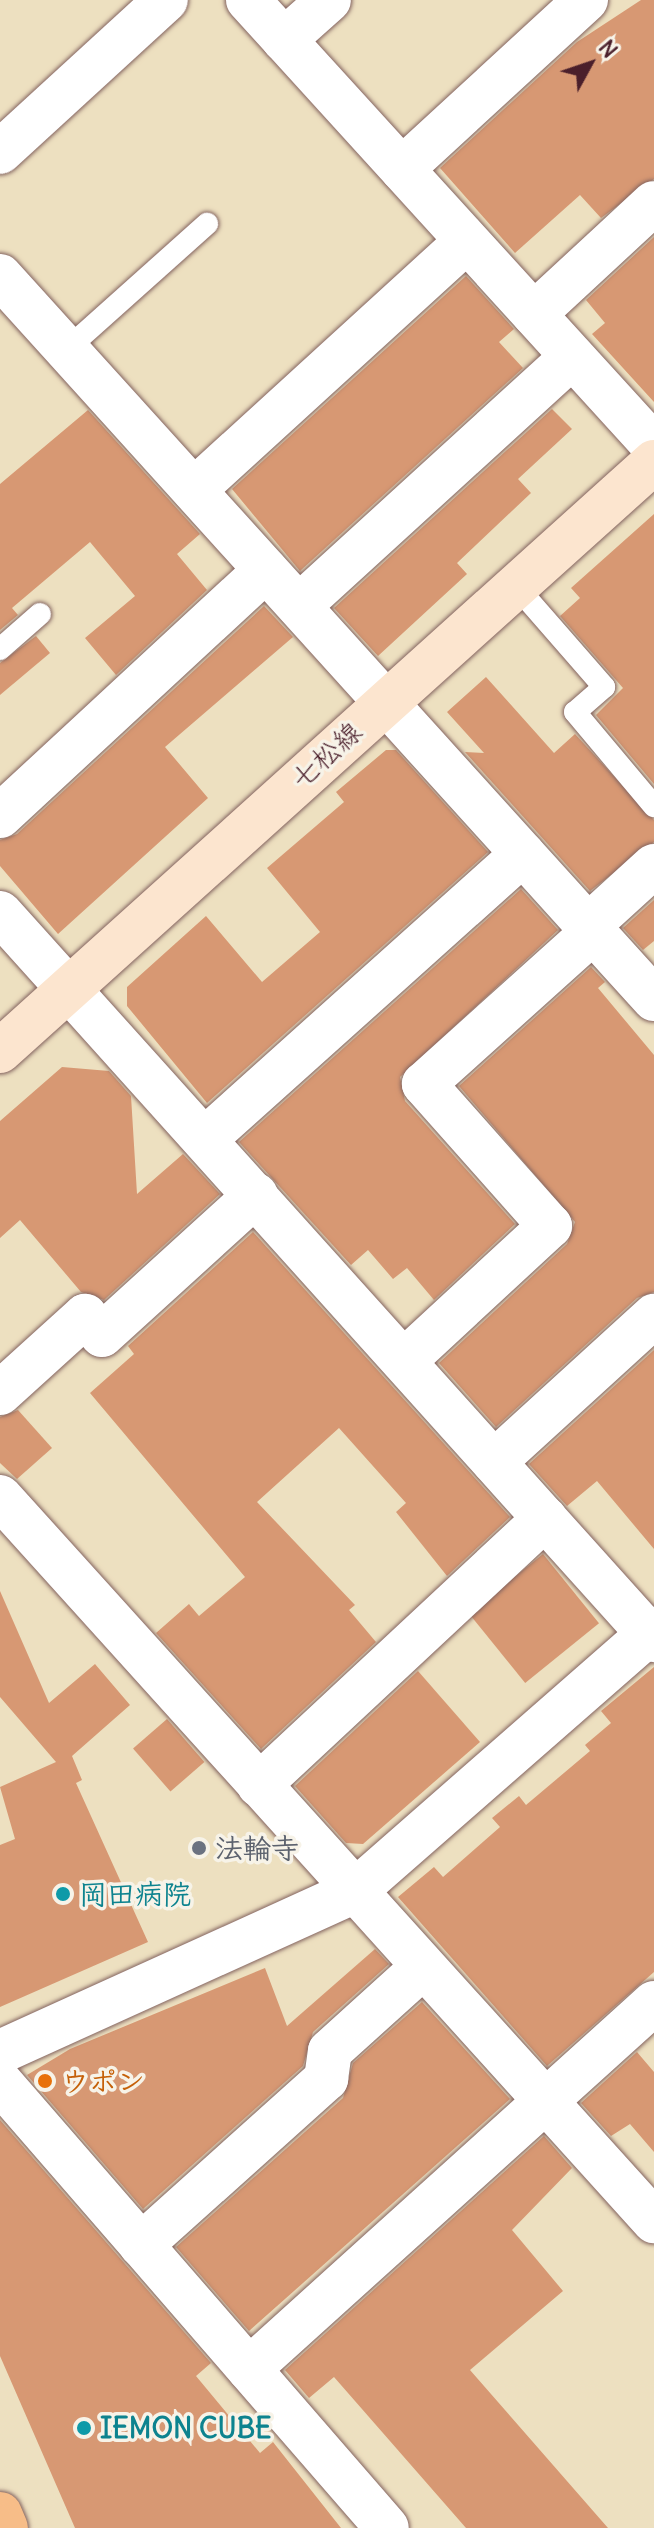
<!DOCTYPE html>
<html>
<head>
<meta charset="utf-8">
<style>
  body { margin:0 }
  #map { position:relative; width:654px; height:2528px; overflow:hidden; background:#ede0c0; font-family:Delius,"Klee One",sans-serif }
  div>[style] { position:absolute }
  .building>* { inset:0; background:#d79873; transform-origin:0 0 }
  .roads { filter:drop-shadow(0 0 2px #83635f) drop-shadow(0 0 2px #83635f) }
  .lane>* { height:22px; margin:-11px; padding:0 11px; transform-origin:11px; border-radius:11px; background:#fff }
  .street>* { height:44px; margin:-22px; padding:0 22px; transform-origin:22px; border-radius:22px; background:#fff }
  .secondary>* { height:44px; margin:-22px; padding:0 22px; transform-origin:22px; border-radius:22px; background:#fce5cf }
  .highway>* { height:44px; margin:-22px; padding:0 22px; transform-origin:22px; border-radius:22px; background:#f7bd88 }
  .dots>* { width:22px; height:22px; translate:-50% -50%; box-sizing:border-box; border:4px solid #f7f3e8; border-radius:50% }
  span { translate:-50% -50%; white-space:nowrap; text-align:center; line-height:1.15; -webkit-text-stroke:7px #f7f3e8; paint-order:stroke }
  .street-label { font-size:28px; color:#4a1f2b }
  .worship-label { font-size:28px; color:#5b616d; font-weight:700 }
  .left { translate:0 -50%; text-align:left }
  .culture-label { font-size:28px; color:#0d838f; font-weight:700 }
  .food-label { font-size:28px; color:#c56008; font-weight:700 }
  .north { position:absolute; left:550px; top:24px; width:80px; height:80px; -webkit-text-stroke:6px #f7f3e8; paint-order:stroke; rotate:50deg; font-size:22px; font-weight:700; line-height:32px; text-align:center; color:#4a1f2b }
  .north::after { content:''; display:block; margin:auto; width:28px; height:36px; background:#4a1f2b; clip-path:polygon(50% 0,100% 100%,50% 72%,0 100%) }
</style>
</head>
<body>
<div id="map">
  <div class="building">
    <div style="clip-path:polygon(641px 0,654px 0,654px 179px,601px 218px,580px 195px,515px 253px,440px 168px,577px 42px)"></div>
    <div style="clip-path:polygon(654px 237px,654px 402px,592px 334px,605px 323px,586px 300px)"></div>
    <div style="clip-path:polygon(466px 276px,514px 329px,499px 342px,523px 368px,300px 571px,232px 489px)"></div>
    <div style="clip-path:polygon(552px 409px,572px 429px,518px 479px,531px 493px,457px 563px,467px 574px,378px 656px,334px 608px)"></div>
    <div style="clip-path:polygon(88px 410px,200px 534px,177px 554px,207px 590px,116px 675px,85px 638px,135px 596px,90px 542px,12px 608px,18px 615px,0 630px,0 484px)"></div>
    <div style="clip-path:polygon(654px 514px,654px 784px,596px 715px,623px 688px,560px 616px,580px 598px,571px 588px)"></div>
    <div style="clip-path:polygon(264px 606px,293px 637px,165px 747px,208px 798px,58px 934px,0 866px,0 840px,17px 834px)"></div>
    <div style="clip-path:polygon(36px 636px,50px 653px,0 695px,0 663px)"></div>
    <div style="clip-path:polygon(486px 677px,554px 753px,575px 734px,654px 820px,654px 842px,590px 891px,465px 752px,484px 753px,447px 712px)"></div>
    <div style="clip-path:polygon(386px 750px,396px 750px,488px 852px,207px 1103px,127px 1006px,127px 987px,206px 916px,262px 982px,320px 932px,267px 868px,344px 802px,336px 792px)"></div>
    <div style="clip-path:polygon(521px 889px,558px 930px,400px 1077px,405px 1101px,515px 1224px,434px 1300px,407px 1268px,393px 1279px,368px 1250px,351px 1265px,239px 1142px)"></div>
    <div style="clip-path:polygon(654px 900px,654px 941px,643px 950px,623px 928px)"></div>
    <div style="clip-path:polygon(591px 967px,605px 982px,598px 988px,654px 1055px,654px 1292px,637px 1298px,496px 1427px,439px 1363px,567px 1244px,575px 1222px,459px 1086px)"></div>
    <div style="clip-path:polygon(62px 1067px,109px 1071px,131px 1096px,137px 1194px,183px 1154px,220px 1194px,104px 1300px,81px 1292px,20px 1220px,0 1238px,0 1121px)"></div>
    <div style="clip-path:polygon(253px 1232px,510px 1517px,447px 1576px,396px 1512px,406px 1503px,339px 1428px,257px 1502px,355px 1605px,349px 1610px,376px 1642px,261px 1749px,156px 1633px,189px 1604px,199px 1616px,245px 1577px,90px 1393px,134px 1354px,128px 1346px)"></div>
    <div style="clip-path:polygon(654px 1350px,654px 1549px,597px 1481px,567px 1506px,529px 1464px)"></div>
    <div style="clip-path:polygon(18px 1410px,52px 1448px,17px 1479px,0 1463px,0 1417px)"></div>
    <div style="left:543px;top:1554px;width:89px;height:95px;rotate:51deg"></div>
    <div style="clip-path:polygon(0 1591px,49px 1703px,95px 1664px,130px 1705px,72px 1756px,82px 1780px,76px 1783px,148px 1942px,0 2007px,0 1845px,15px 1839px,0 1787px,56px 1762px,0 1697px)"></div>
    <div style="clip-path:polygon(654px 1667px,654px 1972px,547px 2066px,398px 1897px,434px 1867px,443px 1877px,500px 1827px,492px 1818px,519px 1796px,526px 1805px,590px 1751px,585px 1745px,611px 1723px,601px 1711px)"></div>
    <div style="clip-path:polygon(418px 1671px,480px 1742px,363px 1844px,346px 1843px,295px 1786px)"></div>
    <div style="left:167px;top:1719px;width:57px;height:45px;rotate:49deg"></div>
    <div style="clip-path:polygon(375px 1949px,389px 1964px,313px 2032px,303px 2066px,143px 2209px,27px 2075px,70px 2049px,265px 1968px,287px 2026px)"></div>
    <div style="clip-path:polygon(422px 2002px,510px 2099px,249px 2331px,176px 2247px,343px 2098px,353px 2063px)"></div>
    <div style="clip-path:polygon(637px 2052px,654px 2072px,654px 2152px,630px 2124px,611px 2136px,581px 2103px)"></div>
    <div style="clip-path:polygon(0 2120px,211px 2363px,196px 2376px,260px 2453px,273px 2442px,341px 2528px,75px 2528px,0 2356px)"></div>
    <div style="clip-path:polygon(544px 2136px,572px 2168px,512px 2230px,563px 2291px,470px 2370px,608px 2528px,466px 2528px,334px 2377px,309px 2398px,285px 2370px)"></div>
  </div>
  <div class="roads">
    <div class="lane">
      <div style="left:67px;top:349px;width:188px;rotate:-41.8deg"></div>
      <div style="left:516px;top:586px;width:134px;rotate:48.9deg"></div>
      <div style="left:604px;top:687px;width:38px;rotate:139deg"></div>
      <div style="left:575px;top:712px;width:123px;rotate:50deg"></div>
      <div style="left:0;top:649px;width:53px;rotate:-41.2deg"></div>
    </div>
    <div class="street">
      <div style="left:248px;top:0;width:603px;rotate:47.69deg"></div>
      <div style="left:284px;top:40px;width:60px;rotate:-41.6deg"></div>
      <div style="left:0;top:152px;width:225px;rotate:-42.5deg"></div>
      <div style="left:402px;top:169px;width:250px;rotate:-42.6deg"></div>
      <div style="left:0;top:276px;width:975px;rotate:47.87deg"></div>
      <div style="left:534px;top:314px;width:163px;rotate:-42.8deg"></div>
      <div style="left:194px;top:490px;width:369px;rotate:-42.4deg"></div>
      <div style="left:299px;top:606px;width:369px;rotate:-42.4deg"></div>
      <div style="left:0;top:816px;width:362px;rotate:-42.8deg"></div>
      <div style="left:0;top:913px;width:978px;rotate:48.03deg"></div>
      <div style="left:588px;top:926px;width:89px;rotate:-42.3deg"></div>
      <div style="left:205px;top:1139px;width:427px;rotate:-41.9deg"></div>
      <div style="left:404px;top:1361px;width:199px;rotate:-42.8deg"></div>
      <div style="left:550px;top:1226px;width:190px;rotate:-131.6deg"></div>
      <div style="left:424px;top:1084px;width:227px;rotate:-42deg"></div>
      <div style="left:0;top:1393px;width:115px;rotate:-42.2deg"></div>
      <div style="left:85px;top:1316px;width:25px;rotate:48deg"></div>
      <div style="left:102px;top:1335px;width:208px;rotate:-42.3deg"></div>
      <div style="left:494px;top:1462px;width:217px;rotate:-42.4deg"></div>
      <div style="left:0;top:1497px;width:976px;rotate:47.91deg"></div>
      <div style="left:259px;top:1785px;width:391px;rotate:-43deg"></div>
      <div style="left:0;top:2052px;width:390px;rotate:-24.4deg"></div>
      <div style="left:355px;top:1891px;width:398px;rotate:-41.2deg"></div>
      <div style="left:0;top:2082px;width:590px;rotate:49.05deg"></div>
      <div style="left:141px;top:2245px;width:249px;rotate:-41.9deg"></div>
      <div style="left:326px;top:2079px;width:28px;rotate:-82deg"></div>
      <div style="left:330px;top:2051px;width:125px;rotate:-42.1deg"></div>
      <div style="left:249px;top:2369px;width:546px;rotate:-42.1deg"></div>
    </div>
    <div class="secondary">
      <div style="left:0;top:1051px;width:880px;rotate:-42.01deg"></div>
    </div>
    <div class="highway">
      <div style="left:0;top:2514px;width:15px;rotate:67deg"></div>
    </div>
  </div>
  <div class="dots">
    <div style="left:199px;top:1848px;background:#6b7280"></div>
    <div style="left:63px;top:1894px;background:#0f9aa8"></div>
    <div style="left:45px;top:2081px;background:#e8710a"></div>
    <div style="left:84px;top:2428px;background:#0f9aa8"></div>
  </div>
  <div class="street-label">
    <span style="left:326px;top:755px;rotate:-42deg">七松線</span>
  </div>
  <div class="worship-label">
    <span class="left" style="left:215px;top:1848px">法輪寺</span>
  </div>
  <div class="culture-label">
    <span class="left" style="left:79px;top:1894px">岡田病院</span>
    <span class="left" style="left:100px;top:2428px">IEMON CUBE</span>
  </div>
  <div class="food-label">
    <span class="left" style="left:61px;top:2081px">ウポン</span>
  </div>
  <div class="north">N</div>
</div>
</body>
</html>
